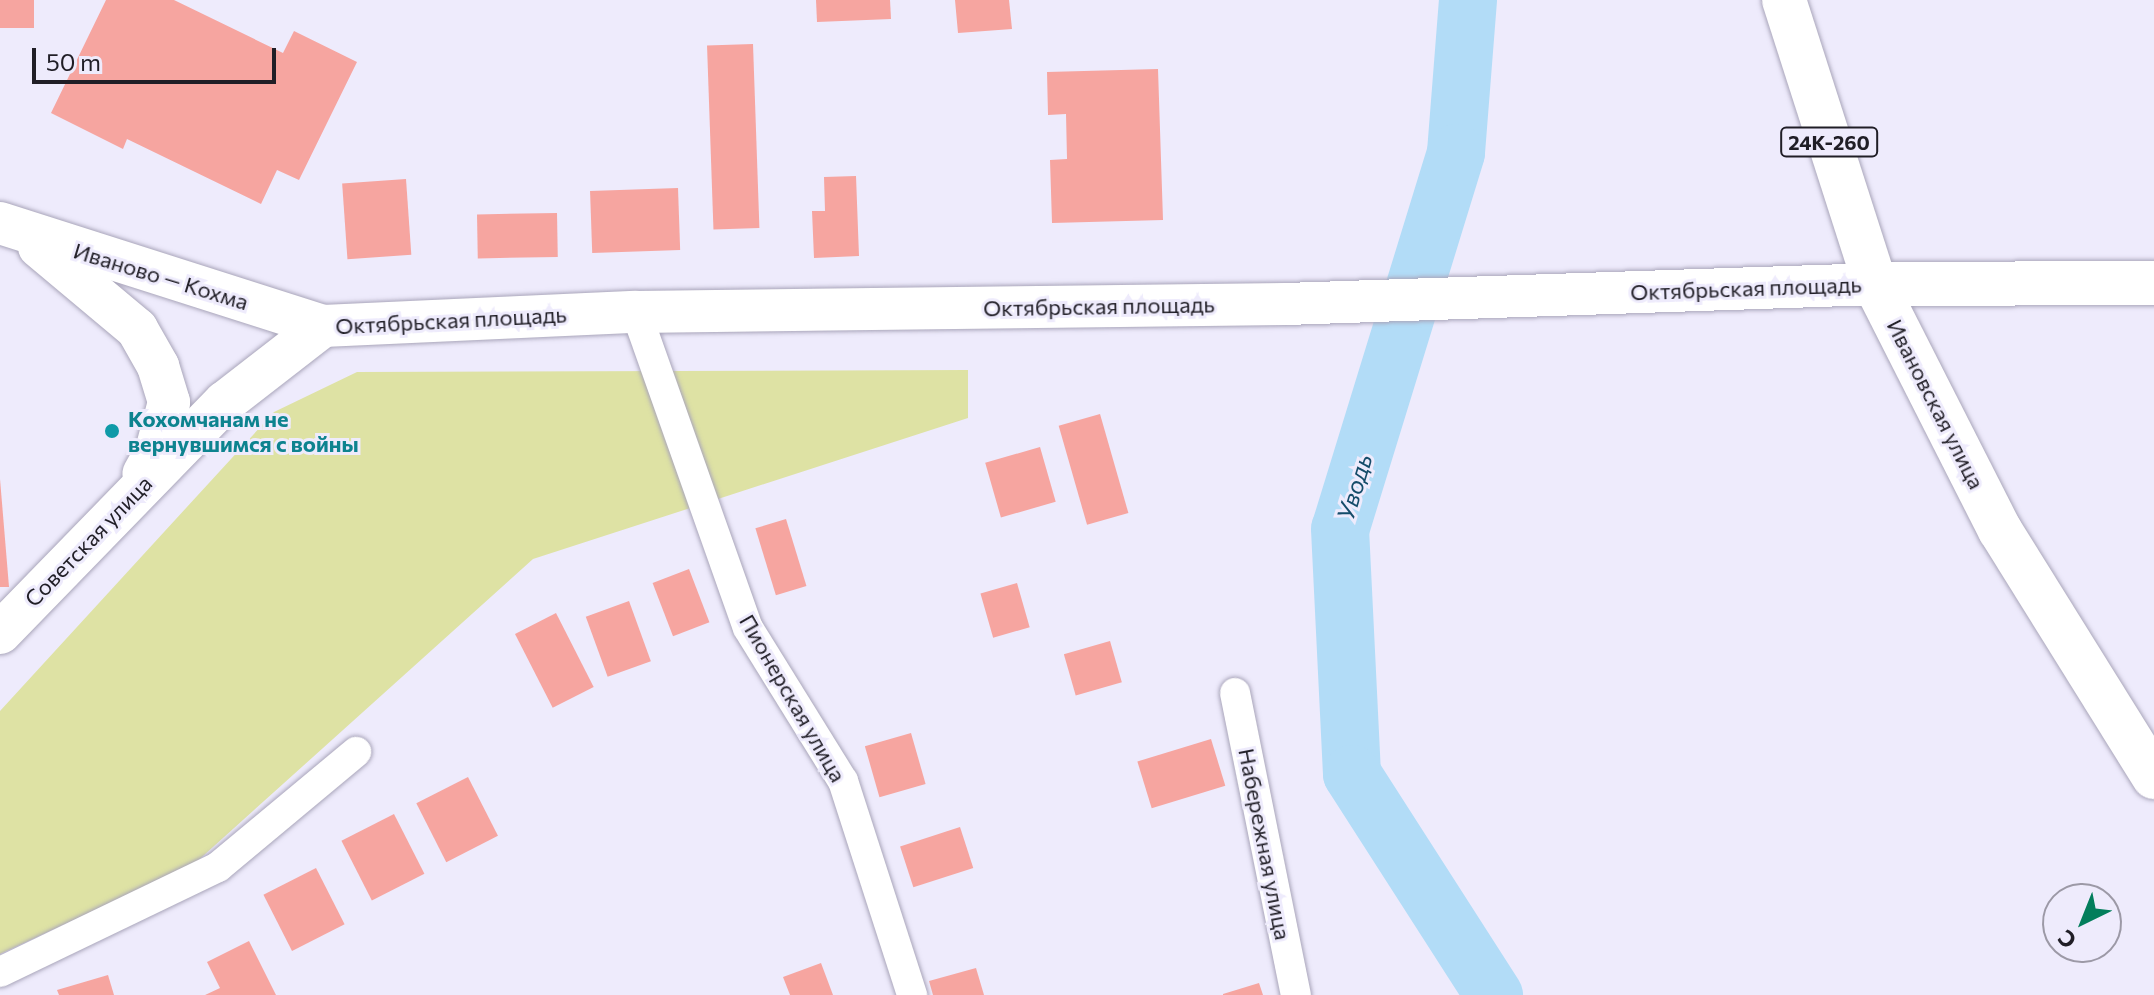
<!DOCTYPE html>
<html>
<head>
<meta charset="utf-8">
<style>
  body { margin:0 }
  #map { position:relative; width:2154px; height:995px; overflow:hidden; background:#eeebfc; font-family:Commissioner,sans-serif }
  div>[style] { position:absolute }
  .green>* { inset:0; background:#dee2a4 }
  .river>* { height:58px; margin:-29px; padding:0 29px; transform-origin:29px; border-radius:29px; background:#b2dcf7 }
  .building>* { inset:0; background:#f6a5a0; transform-origin:0 0 }
  .roads { filter:drop-shadow(0 0 2px #a9a5ba) drop-shadow(0 0 2px #a9a5ba) }
  .minor>* { height:30px; margin:-15px; padding:0 15px; transform-origin:15px; border-radius:15px; background:#fff }
  .secondary>* { height:42px; margin:-21px; padding:0 21px; transform-origin:21px; border-radius:21px; background:#fff }
  .primary>* { height:44px; margin:-22px; padding:0 22px; transform-origin:22px; border-radius:22px; background:#fff }
  .dots>* { width:22px; height:22px; translate:-50% -50%; box-sizing:border-box; border:4px solid #eeebfc; border-radius:50% }
  span { translate:-50% -50%; white-space:nowrap; text-align:center; line-height:1.15; -webkit-text-stroke:6px #eeebfc; paint-order:stroke }
  .shield-label span { padding:2px 6px; background:#eeebfc; border:2px solid; border-radius:6px; -webkit-text-stroke-width:0 }
  .shield-label { font-size:20px; color:#201e26; font-weight:700 }
  .street-label { font-size:22px; color:#201e26 }
  .culture-label { font-size:22px; color:#0d838f; font-weight:700 }
  .left { translate:0 -50%; text-align:left }
  .water-label { font-size:24px; color:#154c6a; font-style:italic }
  .north { position:absolute; left:2042px; top:883px; width:80px; height:80px; box-sizing:border-box; background:#eeebfc; border:2px solid #9c99a6; border-radius:50%; rotate:223deg; font-size:22px; font-weight:700; line-height:32px; text-align:center; color:#201e26 }
  .north::after { content:''; display:block; margin:auto; width:28px; height:36px; background:#037e5c; clip-path:polygon(50% 0,100% 100%,50% 72%,0 100%) }
  .scale { position:absolute; left:32px; top:48px; width:244px; height:36px; box-sizing:border-box; border:4px solid #201e26; border-top:0; padding-left:10px; font-size:24px; line-height:28px; white-space:nowrap; color:#201e26; -webkit-text-stroke:6px #eeebfc; paint-order:stroke }
</style>
</head>
<body>
<div id="map">
  <div class="green">
    <div style="clip-path:polygon(968px 370px,968px 418px,533px 559px,193px 865px,0 954px,0 711px,274px 412px,357px 372px)"></div>
  </div>
  <div class="river">
    <div style="left:1468px;top:0;width:153px;rotate:94.5deg"></div>
    <div style="left:1456px;top:153px;width:393px;rotate:107.1deg"></div>
    <div style="left:1340px;top:529px;width:245px;rotate:87.2deg"></div>
    <div style="left:1352px;top:774px;width:263px;rotate:57.3deg"></div>
  </div>
  <div class="building">
    <div style="left:0;top:0;width:34px;height:28px"></div>
    <div style="clip-path:polygon(106px 0,174px 0,283px 53px,294px 31px,357px 62px,299px 180px,277px 170px,261px 204px,127px 139px,123px 149px,51px 113px)"></div>
    <div style="clip-path:polygon(816px 0,890px 0,891px 19px,817px 22px)"></div>
    <div style="clip-path:polygon(955px 0,1009px 0,1012px 29px,958px 33px)"></div>
    <div style="left:753px;top:44px;width:184px;height:46px;rotate:88deg"></div>
    <div style="clip-path:polygon(1158px 69px,1163px 220px,1052px 223px,1050px 160px,1067px 159px,1066px 114px,1048px 115px,1047px 72px)"></div>
    <div style="clip-path:polygon(856px 176px,859px 256px,814px 258px,812px 211px,825px 211px,824px 177px)"></div>
    <div style="left:406px;top:179px;width:76px;height:64px;rotate:86deg"></div>
    <div style="left:678px;top:188px;width:62px;height:88px;rotate:88deg"></div>
    <div style="left:557px;top:213px;width:44px;height:80px;rotate:89deg"></div>
    <div style="left:1100px;top:414px;width:103px;height:43px;rotate:74deg"></div>
    <div style="left:1040px;top:447px;width:57px;height:57px;rotate:74deg"></div>
    <div style="clip-path:polygon(0 479px,9px 587px,0 587px)"></div>
    <div style="left:786px;top:519px;width:70px;height:32px;rotate:73deg"></div>
    <div style="left:689px;top:569px;width:57px;height:39px;rotate:69deg"></div>
    <div style="left:1017px;top:583px;width:46px;height:38px;rotate:74deg"></div>
    <div style="left:629px;top:601px;width:64px;height:46px;rotate:70deg"></div>
    <div style="left:556px;top:613px;width:83px;height:46px;rotate:63deg"></div>
    <div style="left:1110px;top:641px;width:43px;height:48px;rotate:74deg"></div>
    <div style="left:911px;top:733px;width:53px;height:48px;rotate:74deg"></div>
    <div style="left:1211px;top:739px;width:49px;height:77px;rotate:73deg"></div>
    <div style="left:468px;top:777px;width:66px;height:58px;rotate:63deg"></div>
    <div style="left:394px;top:814px;width:67px;height:59px;rotate:63deg"></div>
    <div style="left:960px;top:827px;width:43px;height:63px;rotate:72deg"></div>
    <div style="left:316px;top:868px;width:63px;height:59px;rotate:63deg"></div>
    <div style="clip-path:polygon(249px 941px,276px 995px,205px 995px,220px 988px,207px 962px)"></div>
    <div style="clip-path:polygon(821px 963px,833px 995px,790px 995px,783px 977px)"></div>
    <div style="clip-path:polygon(976px 968px,984px 995px,933px 995px,929px 981px)"></div>
    <div style="clip-path:polygon(108px 975px,114px 995px,59px 995px,57px 990px)"></div>
    <div style="clip-path:polygon(1259px 983px,1263px 995px,1223px 995px,1223px 994px)"></div>
  </div>
  <div class="roads">
    <div class="minor">
      <div style="left:636px;top:312px;width:335px;rotate:70.5deg"></div>
      <div style="left:748px;top:628px;width:180px;rotate:58.2deg"></div>
      <div style="left:843px;top:781px;width:225px;rotate:72.1deg"></div>
      <div style="left:1235px;top:693px;width:308px;rotate:78.6deg"></div>
      <div style="left:0;top:972px;width:242px;rotate:-25.7deg"></div>
      <div style="left:218px;top:867px;width:180px;rotate:-39.8deg"></div>
    </div>
    <div class="secondary">
      <div style="left:0;top:223px;width:339px;rotate:17.7deg"></div>
      <div style="left:323px;top:326px;width:313px;rotate:-2.6deg"></div>
      <div style="left:636px;top:312px;width:650px;rotate:-0.71deg"></div>
      <div style="left:1286px;top:304px;width:589px;rotate:-1.94deg"></div>
      <div style="left:39px;top:247px;width:128px;rotate:39.9deg"></div>
      <div style="left:137px;top:329px;width:43px;rotate:60.4deg"></div>
      <div style="left:158px;top:366px;width:38px;rotate:73deg"></div>
      <div style="left:169px;top:402px;width:51px;rotate:104.9deg"></div>
      <div style="left:156px;top:451px;width:26px;rotate:119deg"></div>
      <div style="left:0;top:633px;width:322px;rotate:-45.8deg"></div>
      <div style="left:225px;top:402px;width:124px;rotate:-37.8deg"></div>
    </div>
    <div class="primary">
      <div style="left:1784px;top:0;width:298px;rotate:72.2deg"></div>
      <div style="left:1875px;top:284px;width:276px;rotate:63.1deg"></div>
      <div style="left:2000px;top:530px;width:291px;rotate:58.1deg"></div>
      <div style="left:1875px;top:284px;width:279px;rotate:-0.2deg"></div>
    </div>
  </div>
  <div class="dots">
    <div style="left:112px;top:431px;background:#0f9aa8"></div>
  </div>
  <div class="shield-label">
    <span style="left:1829px;top:142px">24К-260</span>
  </div>
  <div class="street-label">
    <span style="left:161px;top:276px;rotate:17deg">Иваново — Кохма</span>
    <span style="left:1746px;top:288px;rotate:-2deg">Октябрьская площадь</span>
    <span style="left:1099px;top:306px;rotate:-1deg">Октябрьская площадь</span>
    <span style="left:451px;top:320px;rotate:-3deg">Октябрьская площадь</span>
    <span style="left:1936px;top:404px;rotate:63deg">Ивановская улица</span>
    <span style="left:88px;top:541px;rotate:-46deg">Советская улица</span>
    <span style="left:793px;top:698px;rotate:60deg">Пионерская улица</span>
    <span style="left:1265px;top:844px;rotate:79deg">Набережная улица</span>
  </div>
  <div class="culture-label">
    <span class="left" style="left:128px;top:431px">Кохомчанам не<br>вернувшимся с войны</span>
  </div>
  <div class="water-label">
    <span style="left:1354px;top:487px;rotate:-73deg">Уводь</span>
  </div>
  <div class="north">С</div>
  <div class="scale">50 m</div>
</div>
</body>
</html>
